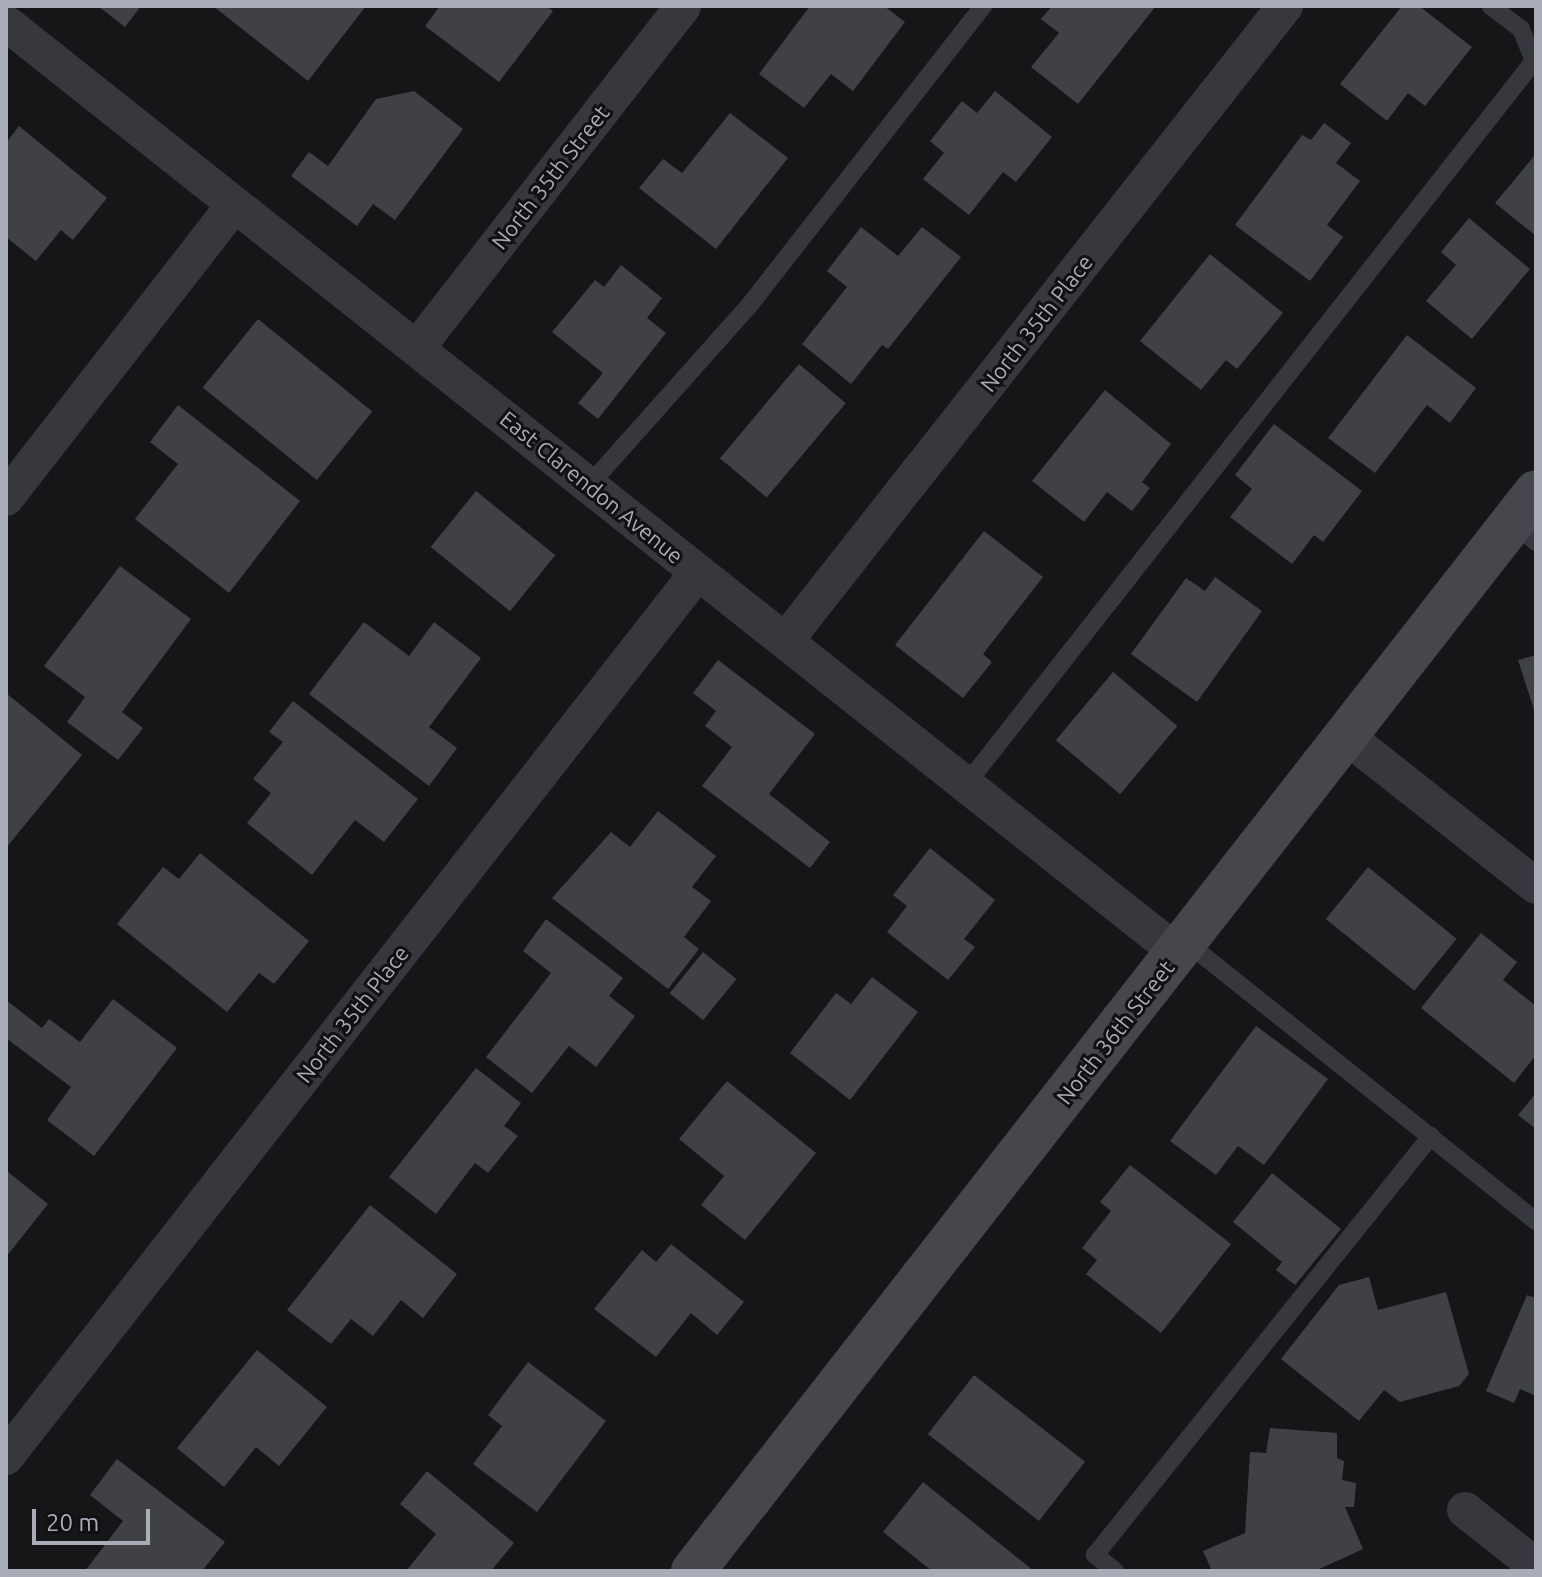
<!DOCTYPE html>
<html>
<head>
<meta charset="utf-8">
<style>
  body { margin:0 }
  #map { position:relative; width:1542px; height:1577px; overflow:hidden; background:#161618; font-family:Ubuntu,sans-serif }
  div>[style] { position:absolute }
  .building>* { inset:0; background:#404145; transform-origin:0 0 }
  .lane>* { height:18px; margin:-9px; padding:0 9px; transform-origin:9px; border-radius:9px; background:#37383d }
  .street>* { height:36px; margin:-18px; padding:0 18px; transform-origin:18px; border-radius:18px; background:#37383d }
  .secondary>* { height:44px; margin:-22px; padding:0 22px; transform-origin:22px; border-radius:22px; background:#45474d }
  span { translate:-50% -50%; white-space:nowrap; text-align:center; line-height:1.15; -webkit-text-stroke:6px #111113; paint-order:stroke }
  .street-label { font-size:22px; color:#a8adb8 }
  .frame { position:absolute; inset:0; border:8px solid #a8adb8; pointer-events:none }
  .scale { position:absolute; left:32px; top:1509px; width:118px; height:36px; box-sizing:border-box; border:4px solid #a8adb8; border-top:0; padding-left:10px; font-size:24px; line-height:28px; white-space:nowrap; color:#a8adb8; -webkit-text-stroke:6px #111113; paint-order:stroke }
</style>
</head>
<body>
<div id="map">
  <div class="building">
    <div style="clip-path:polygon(98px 6px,141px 6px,125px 27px)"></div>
    <div style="clip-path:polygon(213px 6px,366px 6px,308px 81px)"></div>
    <div style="clip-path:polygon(440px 6px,546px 6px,553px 11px,499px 82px,425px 26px)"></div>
    <div style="clip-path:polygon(810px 6px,884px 6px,905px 22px,853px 91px,831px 74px,804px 108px,759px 74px)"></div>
    <div style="clip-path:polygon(1052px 6px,1156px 6px,1078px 104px,1031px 67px,1059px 33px,1041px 19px)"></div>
    <div style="clip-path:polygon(1402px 6px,1419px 6px,1472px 47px,1425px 106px,1408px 93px,1387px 121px,1340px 84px)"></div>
    <div style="clip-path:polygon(414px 91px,463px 129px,395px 220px,373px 204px,357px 226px,291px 176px,309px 152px,328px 166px,376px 99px)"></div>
    <div style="clip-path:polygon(995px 91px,1052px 137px,1016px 182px,1003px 172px,969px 215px,923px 179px,944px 153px,930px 141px,962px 101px,977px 113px)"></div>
    <div style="clip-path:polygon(730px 113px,788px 158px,716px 249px,639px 188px,663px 159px,682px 173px)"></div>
    <div style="clip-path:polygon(1324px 123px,1351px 143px,1336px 163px,1360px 181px,1327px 225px,1343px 237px,1310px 281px,1235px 225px,1302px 135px,1311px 140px)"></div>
    <div style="clip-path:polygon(19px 126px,107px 198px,73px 240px,61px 230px,36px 261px,6px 237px,6px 143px)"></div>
    <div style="clip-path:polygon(1536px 154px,1536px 236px,1495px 203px)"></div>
    <div style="clip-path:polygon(1469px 218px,1530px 269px,1472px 339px,1426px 301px,1456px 265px,1441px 252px)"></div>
    <div style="clip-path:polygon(861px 227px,898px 256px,922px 227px,961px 257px,888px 349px,882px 345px,851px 384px,802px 344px,847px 287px,827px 271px)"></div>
    <div style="clip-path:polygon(1210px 254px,1283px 313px,1237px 369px,1226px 360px,1201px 390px,1140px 341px)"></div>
    <div style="clip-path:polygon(621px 265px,662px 298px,647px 318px,666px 333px,598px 419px,578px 403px,603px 373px,552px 332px,595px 280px,604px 287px)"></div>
    <div style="left:258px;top:319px;width:147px;height:88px;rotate:39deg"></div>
    <div style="clip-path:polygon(1407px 335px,1476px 388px,1450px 423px,1427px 405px,1375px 473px,1328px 438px)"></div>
    <div style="left:799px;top:364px;width:61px;height:123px;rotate:40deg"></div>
    <div style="clip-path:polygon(1105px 390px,1171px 444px,1142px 482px,1150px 488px,1132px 511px,1107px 492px,1084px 522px,1032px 481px)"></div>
    <div style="clip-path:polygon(178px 405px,300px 501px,229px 593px,135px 519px,178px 464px,150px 442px)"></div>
    <div style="clip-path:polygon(1274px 424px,1362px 491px,1323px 542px,1314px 535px,1292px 564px,1230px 517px,1252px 489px,1235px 475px)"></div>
    <div style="left:476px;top:491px;width:102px;height:72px;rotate:39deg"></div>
    <div style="clip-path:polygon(984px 531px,1043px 577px,983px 654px,992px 662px,963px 698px,895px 645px)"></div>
    <div style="clip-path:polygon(120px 566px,191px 619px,122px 712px,143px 728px,118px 760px,67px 722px,85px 697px,44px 666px)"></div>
    <div style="clip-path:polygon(1215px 577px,1262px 611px,1197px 702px,1131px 654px,1186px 578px,1205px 591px)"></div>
    <div style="clip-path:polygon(364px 622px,409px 656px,434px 622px,481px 658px,429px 727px,457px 748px,429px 786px,309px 694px)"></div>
    <div style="clip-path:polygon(1536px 655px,1536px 713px,1535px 713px,1518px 660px)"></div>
    <div style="clip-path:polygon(718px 660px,815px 734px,769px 794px,830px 842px,810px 868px,702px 786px,732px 747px,705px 726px,716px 711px,693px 693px)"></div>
    <div style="left:1113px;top:672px;width:84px;height:89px;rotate:40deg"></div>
    <div style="clip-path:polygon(6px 693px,82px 755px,6px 848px)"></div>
    <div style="clip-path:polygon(293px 701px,418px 799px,384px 842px,355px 820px,312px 875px,247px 823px,271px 793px,253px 779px,283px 742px,269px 732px)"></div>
    <div style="clip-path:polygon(658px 811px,716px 856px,692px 887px,711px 901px,684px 937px,699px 949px,668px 989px,552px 898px,611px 832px,630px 847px)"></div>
    <div style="clip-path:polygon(930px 848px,995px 900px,964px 939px,975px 947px,948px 980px,887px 932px,907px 906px,893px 895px)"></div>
    <div style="clip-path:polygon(200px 853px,309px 941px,274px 984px,259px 973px,227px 1012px,117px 924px,163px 867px,179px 879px)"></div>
    <div style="left:1368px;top:867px;width:114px;height:67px;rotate:39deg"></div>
    <div style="clip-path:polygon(546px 919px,623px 978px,609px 996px,635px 1016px,596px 1067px,569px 1046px,532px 1093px,486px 1057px,551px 973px,523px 951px)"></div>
    <div style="clip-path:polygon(1481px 933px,1517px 962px,1503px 980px,1536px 1006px,1536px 1055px,1514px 1083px,1421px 1008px)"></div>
    <div style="left:703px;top:952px;width:43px;height:53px;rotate:39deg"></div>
    <div style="clip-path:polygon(872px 977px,918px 1012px,850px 1100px,790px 1053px,836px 993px,851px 1004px)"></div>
    <div style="clip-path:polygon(113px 999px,177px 1048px,94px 1156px,47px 1120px,71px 1087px,6px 1038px,6px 1000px,42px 1028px,49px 1019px,80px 1042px)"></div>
    <div style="clip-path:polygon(1256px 1026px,1328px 1079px,1264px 1165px,1238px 1146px,1216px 1175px,1170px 1141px)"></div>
    <div style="clip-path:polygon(476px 1068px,521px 1103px,504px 1126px,518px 1136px,488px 1173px,475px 1163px,436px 1214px,389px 1177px)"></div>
    <div style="clip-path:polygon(727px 1081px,816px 1153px,745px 1240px,701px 1205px,724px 1176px,679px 1139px)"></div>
    <div style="clip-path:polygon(1536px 1093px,1536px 1129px,1518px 1115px)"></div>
    <div style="clip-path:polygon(1130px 1165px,1231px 1244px,1161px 1333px,1086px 1274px,1097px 1260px,1082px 1248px,1111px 1211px,1100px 1202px)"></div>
    <div style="clip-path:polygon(8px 1172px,48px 1204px,6px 1257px,6px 1174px)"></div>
    <div style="clip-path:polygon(1272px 1173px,1341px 1229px,1295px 1285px,1276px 1270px,1282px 1262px,1233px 1222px)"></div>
    <div style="clip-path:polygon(370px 1205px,457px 1274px,423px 1318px,401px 1300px,373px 1336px,351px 1319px,331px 1344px,287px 1310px)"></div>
    <div style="clip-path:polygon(671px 1244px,744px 1302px,717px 1335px,691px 1313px,656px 1357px,594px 1309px,642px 1250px,656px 1262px)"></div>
    <div style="clip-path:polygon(1369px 1277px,1378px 1310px,1446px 1292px,1469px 1374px,1459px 1386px,1400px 1402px,1384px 1390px,1359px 1421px,1281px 1359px,1339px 1285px)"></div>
    <div style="clip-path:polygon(1527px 1295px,1536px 1298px,1536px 1396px,1520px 1389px,1514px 1403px,1486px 1391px)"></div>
    <div style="clip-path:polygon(257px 1350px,327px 1407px,279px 1466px,256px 1447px,224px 1487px,177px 1448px)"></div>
    <div style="clip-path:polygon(528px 1362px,606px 1421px,537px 1512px,473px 1464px,502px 1426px,488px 1415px)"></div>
    <div style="left:974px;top:1375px;width:141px;height:75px;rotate:38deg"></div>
    <div style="clip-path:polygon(1270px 1428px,1337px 1433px,1337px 1458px,1344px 1461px,1342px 1480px,1356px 1483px,1354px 1507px,1345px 1507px,1363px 1549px,1315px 1571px,1212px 1571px,1203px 1551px,1245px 1533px,1250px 1452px,1266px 1453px)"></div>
    <div style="clip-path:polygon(117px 1459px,225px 1542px,202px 1571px,85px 1571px,123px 1521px,90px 1495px)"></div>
    <div style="clip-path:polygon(427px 1471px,514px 1543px,491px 1571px,406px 1571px,436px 1534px,400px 1504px)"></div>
    <div style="clip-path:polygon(923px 1482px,1034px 1571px,932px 1571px,883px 1532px)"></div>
  </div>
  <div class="lane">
    <div style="left:591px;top:483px;width:236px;rotate:-48.3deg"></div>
    <div style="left:748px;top:307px;width:382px;rotate:-52deg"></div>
    <div style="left:1512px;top:523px;width:31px;rotate:38deg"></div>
    <div style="left:968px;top:782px;width:917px;rotate:-51.87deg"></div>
    <div style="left:1534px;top:61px;width:35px;rotate:-112deg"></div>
    <div style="left:1521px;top:29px;width:38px;rotate:-143deg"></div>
    <div style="left:1185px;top:941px;width:449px;rotate:38.6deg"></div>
    <div style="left:1115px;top:1571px;width:26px;rotate:-141deg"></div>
    <div style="left:1095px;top:1555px;width:537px;rotate:-51.27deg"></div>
  </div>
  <div class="street">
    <div style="left:6px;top:23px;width:1495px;rotate:38.43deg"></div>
    <div style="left:417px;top:348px;width:433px;rotate:-52.1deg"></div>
    <div style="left:6px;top:498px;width:370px;rotate:-52.1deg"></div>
    <div style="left:786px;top:640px;width:807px;rotate:-51.79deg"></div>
    <div style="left:1346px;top:736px;width:242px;rotate:38.3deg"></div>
    <div style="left:6px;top:1457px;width:1123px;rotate:-51.98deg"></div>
    <div style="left:1465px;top:1510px;width:90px;rotate:38.3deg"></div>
  </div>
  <div class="secondary">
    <div style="left:693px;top:1571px;width:1369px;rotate:-52deg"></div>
  </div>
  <div class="street-label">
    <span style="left:550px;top:177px;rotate:-52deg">North 35th Street</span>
    <span style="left:1036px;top:323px;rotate:-52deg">North 35th Place</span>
    <span style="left:592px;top:487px;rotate:39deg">East Clarendon Avenue</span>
    <span style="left:352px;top:1014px;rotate:-52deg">North 35th Place</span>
    <span style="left:1115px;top:1032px;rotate:-52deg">North 36th Street</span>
  </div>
  <div class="frame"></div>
  <div class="scale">20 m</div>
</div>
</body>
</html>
